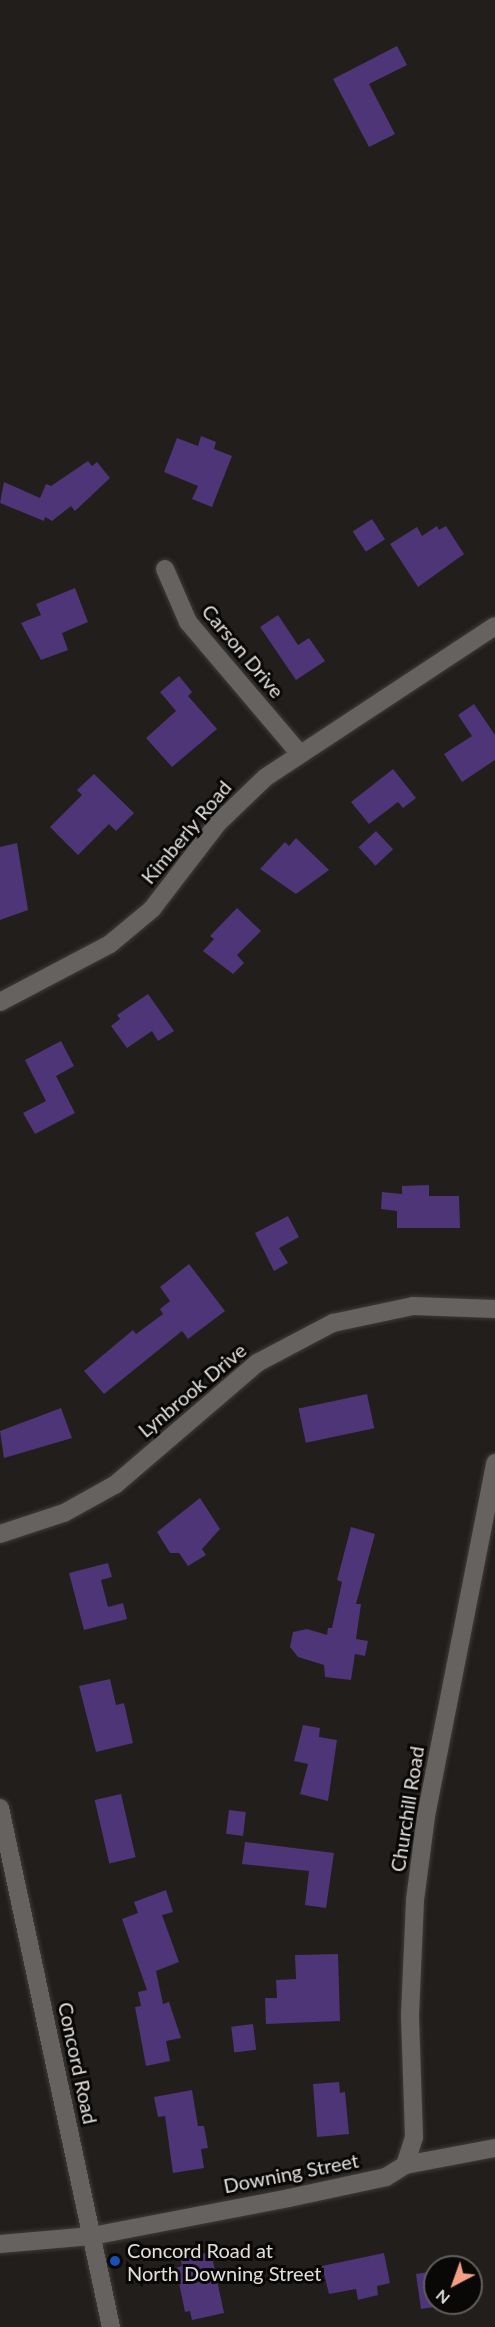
<!DOCTYPE html>
<html>
<head>
<meta charset="utf-8">
<style>
  body { margin:0 }
  #map { position:relative; width:495px; height:2327px; overflow:hidden; background:#221e1b; font-family:Lato,sans-serif }
  div>[style] { position:absolute }
  .building>* { inset:0; background:#4d3577; transform-origin:0 0 }
  .roads { filter:drop-shadow(0 0 2px #3e3c3a) drop-shadow(0 0 2px #3e3c3a) }
  .street>* { height:18px; margin:-9px; padding:0 9px; transform-origin:9px; border-radius:9px; background:#66625f }
  .secondary>* { height:18px; margin:-9px; padding:0 9px; transform-origin:9px; border-radius:9px; background:#66625f }
  .dots>* { width:16px; height:16px; translate:-50% -50%; box-sizing:border-box; border:3px solid #0a0807; border-radius:50% }
  span { translate:-50% -50%; white-space:nowrap; text-align:center; line-height:1.15; -webkit-text-stroke:6px #0a0807; paint-order:stroke }
  .street-label { font-size:20px; color:#e1dfdd }
  .poi-label { font-size:20px; color:#e1dfdd }
  .left { translate:0 -50%; text-align:left }
  .north { position:absolute; left:423px; top:2255px; width:60px; height:60px; box-sizing:border-box; background:#0a0807; border:2px solid #605e5d; border-radius:50%; rotate:221deg; font-size:16px; font-weight:700; line-height:24px; text-align:center; color:#e1dfdd }
  .north::after { content:''; display:block; margin:auto; width:21px; height:27px; background:#f39f85; clip-path:polygon(50% 0,100% 100%,50% 72%,0 100%) }
</style>
</head>
<body>
<div id="map">
  <div class="building">
    <div style="clip-path:polygon(397px 46px,407px 65px,369px 84px,395px 134px,369px 147px,333px 79px)"></div>
    <div style="clip-path:polygon(201px 436px,216px 442px,214px 449px,232px 456px,212px 507px,192px 499px,198px 486px,164px 472px,177px 438px,198px 446px)"></div>
    <div style="clip-path:polygon(88px 461px,92px 466px,97px 462px,110px 478px,75px 511px,71px 506px,52px 521px,45px 517px,44px 521px,0 503px,4px 482px,40px 498px,46px 484px,51px 486px)"></div>
    <div style="left:372px;top:519px;width:24px;height:23px;rotate:57deg"></div>
    <div style="clip-path:polygon(437px 526px,439px 530px,446px 526px,464px 554px,418px 587px,390px 544px,417px 527px,422px 536px)"></div>
    <div style="clip-path:polygon(75px 588px,88px 622px,62px 633px,68px 650px,41px 660px,21px 623px,41px 615px,36px 604px)"></div>
    <div style="clip-path:polygon(278px 615px,298px 645px,309px 638px,325px 661px,296px 680px,260px 627px)"></div>
    <div style="clip-path:polygon(179px 676px,192px 692px,188px 696px,217px 729px,172px 767px,146px 738px,176px 711px,160px 692px)"></div>
    <div style="clip-path:polygon(474px 704px,495px 735px,495px 760px,462px 782px,444px 754px,472px 736px,458px 715px)"></div>
    <div style="clip-path:polygon(393px 769px,416px 798px,403px 808px,398px 802px,369px 824px,351px 802px)"></div>
    <div style="clip-path:polygon(94px 774px,134px 813px,116px 831px,109px 824px,78px 855px,50px 827px,82px 795px,77px 790px)"></div>
    <div style="left:376px;top:831px;width:25px;height:24px;rotate:47deg"></div>
    <div style="clip-path:polygon(296px 838px,329px 870px,296px 894px,260px 869px,285px 842px,289px 846px)"></div>
    <div style="clip-path:polygon(17px 843px,28px 910px,0 920px,0 847px)"></div>
    <div style="clip-path:polygon(237px 908px,261px 931px,237px 955px,244px 963px,233px 974px,203px 951px,214px 939px,210px 936px)"></div>
    <div style="clip-path:polygon(148px 994px,174px 1031px,158px 1041px,152px 1031px,127px 1048px,111px 1026px,120px 1019px,117px 1015px)"></div>
    <div style="clip-path:polygon(61px 1041px,74px 1066px,56px 1076px,75px 1113px,35px 1134px,23px 1113px,46px 1101px,25px 1060px)"></div>
    <div style="clip-path:polygon(429px 1185px,429px 1196px,459px 1196px,460px 1228px,397px 1228px,397px 1211px,381px 1209px,382px 1192px,402px 1194px,402px 1186px)"></div>
    <div style="clip-path:polygon(288px 1216px,299px 1237px,279px 1248px,288px 1263px,274px 1271px,255px 1233px)"></div>
    <div style="clip-path:polygon(189px 1264px,225px 1311px,188px 1339px,182px 1331px,104px 1394px,84px 1371px,133px 1330px,136px 1334px,163px 1314px,160px 1309px,170px 1301px,160px 1287px)"></div>
    <div style="left:367px;top:1394px;width:35px;height:70px;rotate:78deg"></div>
    <div style="clip-path:polygon(61px 1408px,72px 1438px,4px 1458px,0 1431px)"></div>
    <div style="clip-path:polygon(200px 1498px,220px 1529px,202px 1549px,206px 1555px,188px 1566px,179px 1553px,170px 1553px,157px 1532px)"></div>
    <div style="clip-path:polygon(351px 1527px,375px 1534px,356px 1604px,361px 1604px,356px 1639px,368px 1641px,365px 1656px,355px 1654px,351px 1680px,325px 1677px,324px 1665px,298px 1657px,290px 1647px,293px 1632px,307px 1629px,327px 1635px,328px 1628px,332px 1628px,342px 1582px,337px 1580px)"></div>
    <div style="clip-path:polygon(108px 1563px,112px 1577px,101px 1580px,108px 1607px,123px 1603px,127px 1619px,84px 1630px,69px 1573px)"></div>
    <div style="clip-path:polygon(110px 1679px,116px 1705px,124px 1703px,133px 1743px,96px 1752px,79px 1686px)"></div>
    <div style="clip-path:polygon(303px 1725px,320px 1728px,319px 1737px,337px 1740px,328px 1801px,300px 1794px,308px 1764px,294px 1761px)"></div>
    <div style="left:121px;top:1794px;width:65px;height:27px;rotate:77deg"></div>
    <div style="left:229px;top:1810px;width:17px;height:24px;rotate:7deg"></div>
    <div style="clip-path:polygon(245px 1842px,334px 1853px,326px 1908px,305px 1905px,309px 1871px,242px 1864px)"></div>
    <div style="clip-path:polygon(166px 1890px,173px 1912px,162px 1915px,179px 1962px,156px 1971px,163px 2004px,169px 2002px,181px 2038px,166px 2041px,170px 2061px,146px 2066px,135px 2007px,141px 2006px,138px 1992px,147px 1990px,122px 1919px,138px 1913px,134px 1902px)"></div>
    <div style="clip-path:polygon(338px 1954px,340px 2021px,266px 2024px,265px 1998px,277px 1998px,276px 1980px,296px 1979px,295px 1955px)"></div>
    <div style="left:253px;top:2024px;width:26px;height:22px;rotate:83deg"></div>
    <div style="clip-path:polygon(339px 2082px,340px 2093px,345px 2092px,349px 2134px,317px 2137px,313px 2084px)"></div>
    <div style="clip-path:polygon(192px 2090px,198px 2126px,204px 2126px,208px 2148px,201px 2149px,204px 2168px,173px 2173px,165px 2116px,158px 2117px,154px 2097px)"></div>
    <div style="clip-path:polygon(211px 2252px,224px 2313px,192px 2320px,190px 2311px,185px 2312px,176px 2268px,182px 2266px,180px 2258px)"></div>
    <div style="clip-path:polygon(384px 2253px,390px 2283px,377px 2286px,378px 2295px,358px 2300px,356px 2289px,329px 2294px,322px 2266px)"></div>
    <div style="clip-path:polygon(435px 2271px,435px 2307px,421px 2309px,416px 2274px)"></div>
  </div>
  <div class="roads">
    <div class="street">
      <div style="left:165px;top:569px;width:58px;rotate:66.5deg"></div>
      <div style="left:188px;top:622px;width:172px;rotate:49.7deg"></div>
      <div style="left:0;top:1002px;width:124px;rotate:-27.8deg"></div>
      <div style="left:110px;top:944px;width:55px;rotate:-39.8deg"></div>
      <div style="left:152px;top:909px;width:108px;rotate:-52.5deg"></div>
      <div style="left:218px;top:823px;width:66px;rotate:-43.8deg"></div>
      <div style="left:266px;top:777px;width:274px;rotate:-33.4deg"></div>
      <div style="left:0;top:1534px;width:67px;rotate:-18.2deg"></div>
      <div style="left:64px;top:1513px;width:60px;rotate:-29.1deg"></div>
      <div style="left:116px;top:1484px;width:186px;rotate:-40.6deg"></div>
      <div style="left:257px;top:1363px;width:86px;rotate:-27.8deg"></div>
      <div style="left:333px;top:1323px;width:82px;rotate:-12deg"></div>
      <div style="left:413px;top:1306px;width:82px;rotate:2.1deg"></div>
      <div style="left:405px;top:2165px;width:29px;rotate:-72deg"></div>
      <div style="left:414px;top:2137px;width:122px;rotate:-91.9deg"></div>
      <div style="left:410px;top:2015px;width:115px;rotate:-87.5deg"></div>
      <div style="left:415px;top:1900px;width:85px;rotate:-82.5deg"></div>
      <div style="left:426px;top:1816px;width:360px;rotate:-78.9deg"></div>
      <div style="left:0;top:2244px;width:92px;rotate:-5deg"></div>
      <div style="left:92px;top:2236px;width:201px;rotate:-10.9deg"></div>
      <div style="left:289px;top:2198px;width:99px;rotate:-12.2deg"></div>
      <div style="left:386px;top:2177px;width:22px;rotate:-32deg"></div>
      <div style="left:405px;top:2165px;width:92px;rotate:-10.7deg"></div>
    </div>
    <div class="secondary">
      <div style="left:0;top:1808px;width:531px;rotate:77.93deg"></div>
    </div>
  </div>
  <div class="dots">
    <div style="left:115px;top:2261px;background:#1a4fb4"></div>
  </div>
  <div class="street-label">
    <span style="left:243px;top:651px;rotate:50deg">Carson Drive</span>
    <span style="left:186px;top:832px;rotate:-50deg">Kimberly Road</span>
    <span style="left:192px;top:1390px;rotate:-40deg">Lynbrook Drive</span>
    <span style="left:407px;top:1809px;rotate:-81deg">Churchill Road</span>
    <span style="left:78px;top:2063px;rotate:78deg">Concord Road</span>
    <span style="left:291px;top:2173px;rotate:-11deg">Downing Street</span>
  </div>
  <div class="poi-label">
    <span class="left" style="left:127px;top:2262px">Concord Road at<br>North Downing Street</span>
  </div>
  <div class="north">N</div>
</div>
</body>
</html>
